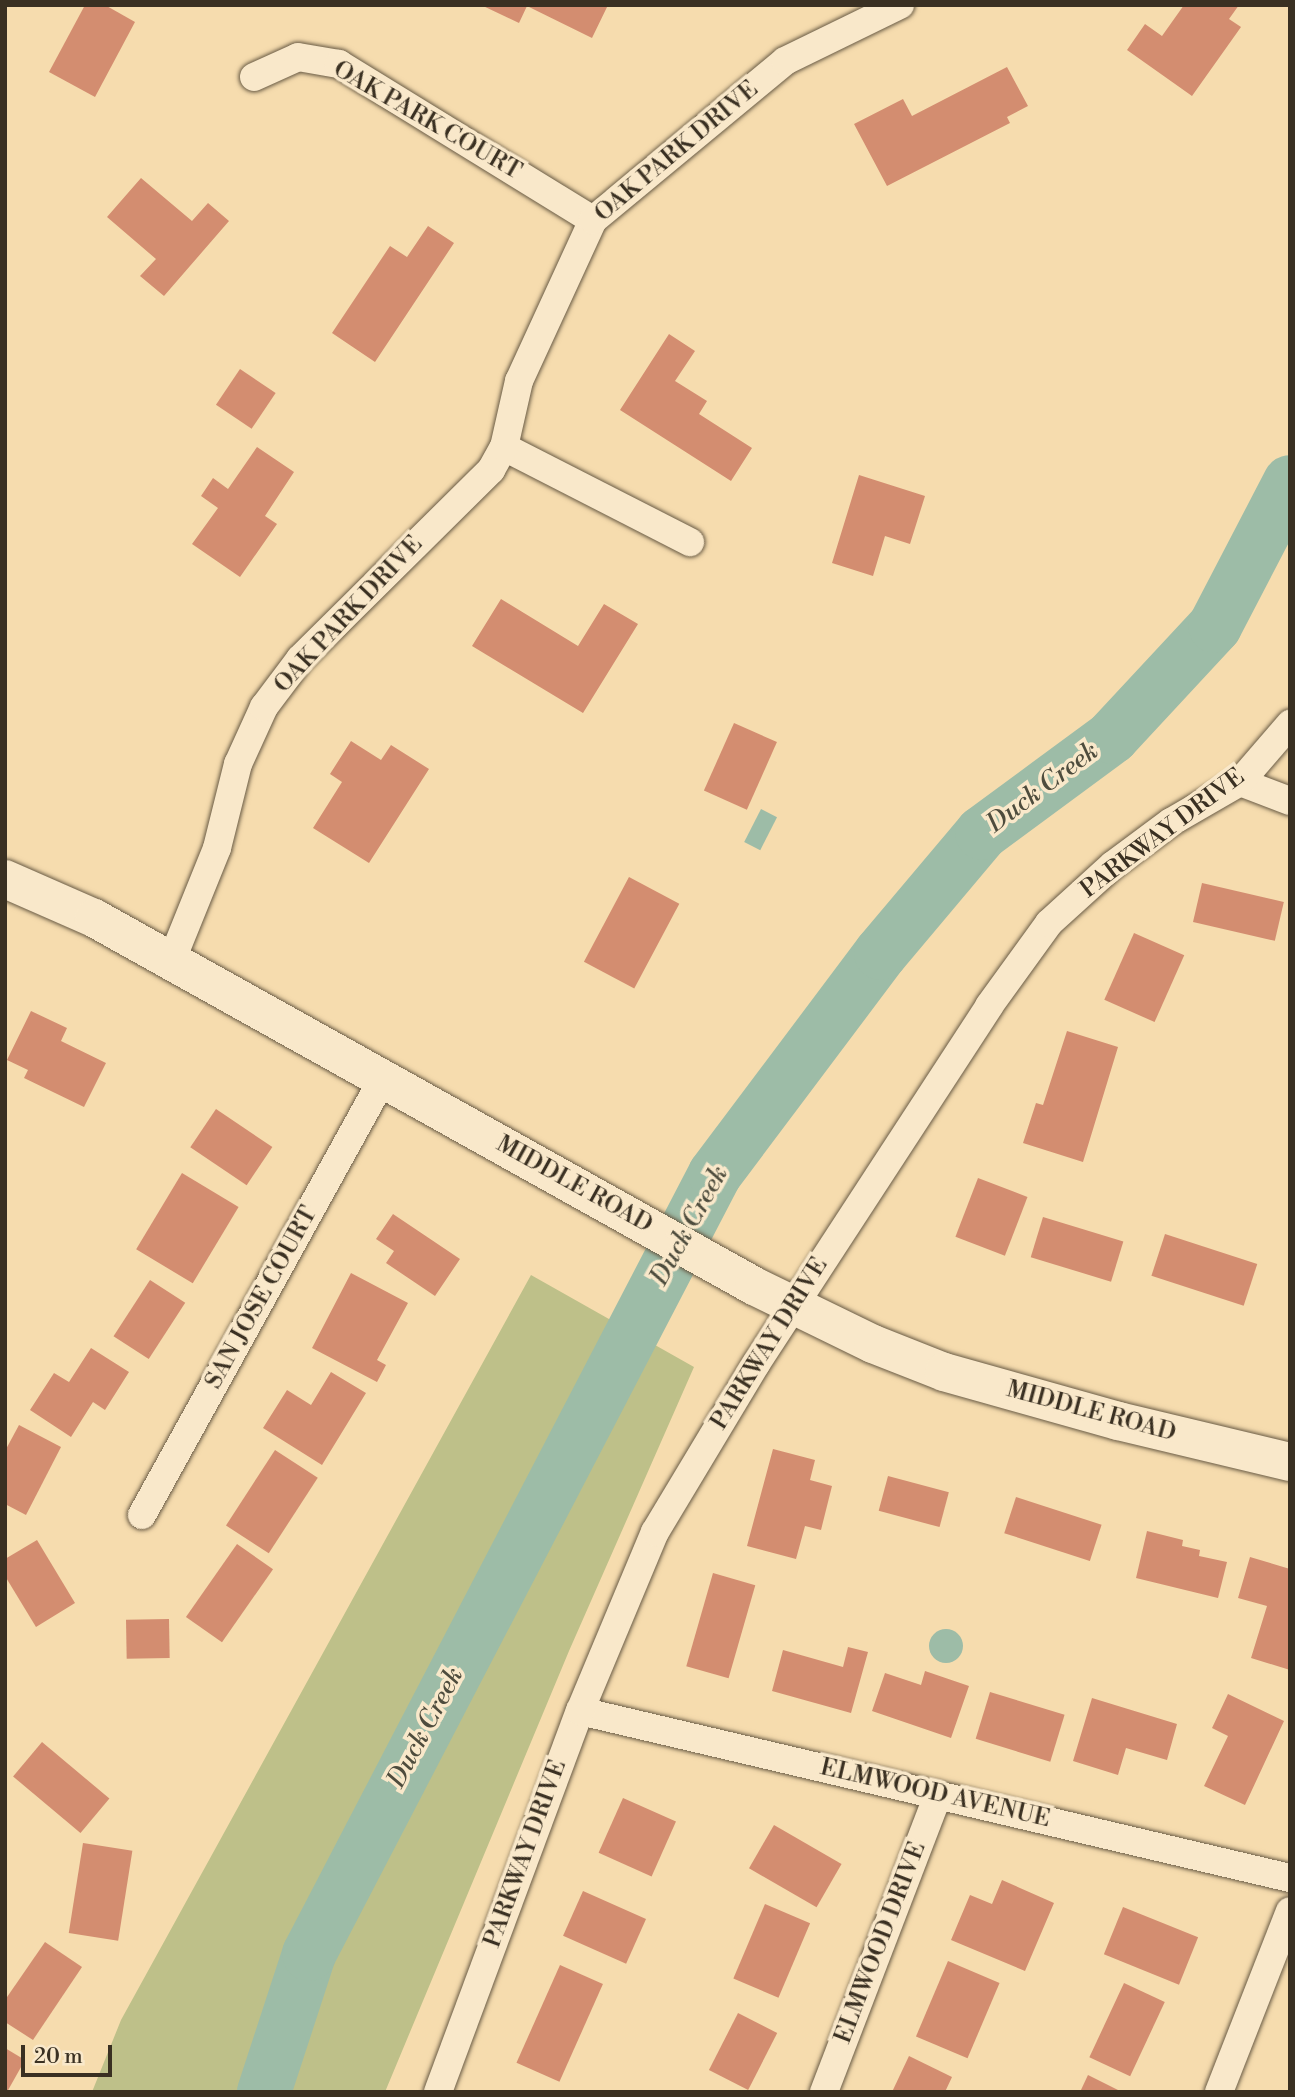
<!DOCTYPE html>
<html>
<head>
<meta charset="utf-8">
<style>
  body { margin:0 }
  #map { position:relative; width:1295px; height:2097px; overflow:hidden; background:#f6dcae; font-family:"Libre Bodoni",serif }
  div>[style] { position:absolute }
  .green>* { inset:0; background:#bec089 }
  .water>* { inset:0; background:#9dbca7; transform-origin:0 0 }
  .round { border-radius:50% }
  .river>* { height:54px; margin:-27px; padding:0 27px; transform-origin:27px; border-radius:27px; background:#9dbca7 }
  .building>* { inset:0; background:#d38d70; transform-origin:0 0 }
  .roads { filter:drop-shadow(0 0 2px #695b45) drop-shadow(0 0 2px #695b45) }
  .minor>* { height:28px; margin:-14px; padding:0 14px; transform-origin:14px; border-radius:14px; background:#f9e8ca }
  .secondary>* { height:38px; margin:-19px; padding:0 19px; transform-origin:19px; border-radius:19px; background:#f9e8ca }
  span { translate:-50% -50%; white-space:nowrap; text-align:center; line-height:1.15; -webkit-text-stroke:7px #f9e8ca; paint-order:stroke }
  .street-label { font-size:24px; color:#3a3022 }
  .water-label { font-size:26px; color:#4e4c3d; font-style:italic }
  .frame { position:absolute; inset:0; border:7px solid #3a3022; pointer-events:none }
  .scale { position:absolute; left:21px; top:2045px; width:91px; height:32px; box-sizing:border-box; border:4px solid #3a3022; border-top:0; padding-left:9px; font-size:21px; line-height:24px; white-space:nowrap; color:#3a3022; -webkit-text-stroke:5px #f9e8ca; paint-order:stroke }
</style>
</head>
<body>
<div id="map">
  <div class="green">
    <div style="clip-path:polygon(531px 1275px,694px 1367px,569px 1651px,385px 2092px,92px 2092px,121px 2020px)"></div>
  </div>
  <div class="water">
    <div style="left:761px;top:809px;width:18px;height:37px;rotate:27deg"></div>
    <div class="round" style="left:929px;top:1629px;width:34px;height:34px"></div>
  </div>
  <div class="river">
    <div style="left:264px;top:2092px;width:145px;rotate:-71.9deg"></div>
    <div style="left:309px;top:1954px;width:879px;rotate:-62.5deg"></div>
    <div style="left:715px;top:1174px;width:276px;rotate:-53.1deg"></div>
    <div style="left:881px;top:953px;width:157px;rotate:-49.9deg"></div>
    <div style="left:982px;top:833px;width:162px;rotate:-36.4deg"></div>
    <div style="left:1112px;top:737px;width:151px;rotate:-47.1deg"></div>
    <div style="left:1215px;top:626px;width:162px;rotate:-62.5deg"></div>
  </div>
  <div class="building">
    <div style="clip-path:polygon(85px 5px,105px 5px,135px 22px,95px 97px,49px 72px)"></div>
    <div style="clip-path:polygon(481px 5px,608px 5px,592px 38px,527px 6px,519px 23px)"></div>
    <div style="clip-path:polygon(1184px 5px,1239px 5px,1229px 19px,1241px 27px,1192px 96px,1127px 50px,1145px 24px,1162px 36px)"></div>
    <div style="clip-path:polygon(1007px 67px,1028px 106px,1007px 117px,1010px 123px,887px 186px,854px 124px,903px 99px,912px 116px)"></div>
    <div style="clip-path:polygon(141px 178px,192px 221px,208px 203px,229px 221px,164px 296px,140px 276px,156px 259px,107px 217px)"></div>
    <div style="clip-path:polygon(428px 226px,454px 243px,375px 362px,332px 333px,390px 246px,407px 257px)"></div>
    <div style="clip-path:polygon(669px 334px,695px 351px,675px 381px,707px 401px,699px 414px,752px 448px,731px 481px,620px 410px)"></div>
    <div style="left:240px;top:369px;width:43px;height:43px;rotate:34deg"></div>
    <div style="clip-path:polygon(257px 447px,294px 472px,265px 516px,277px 524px,240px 577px,192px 544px,218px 508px,201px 496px,213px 478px,228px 489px)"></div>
    <div style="clip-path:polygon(859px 475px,925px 496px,910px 544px,885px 536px,873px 576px,832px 563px)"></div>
    <div style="clip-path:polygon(501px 599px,578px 646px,604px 604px,638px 624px,583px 713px,472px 646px)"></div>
    <div style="left:734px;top:723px;width:47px;height:74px;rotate:24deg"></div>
    <div style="clip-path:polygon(351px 741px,381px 760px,391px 745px,429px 769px,369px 863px,313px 828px,342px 782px,330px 774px)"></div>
    <div style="left:629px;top:877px;width:57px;height:96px;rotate:28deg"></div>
    <div style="left:1202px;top:883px;width:84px;height:40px;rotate:13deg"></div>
    <div style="left:1134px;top:933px;width:55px;height:73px;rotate:24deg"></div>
    <div style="clip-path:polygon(31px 1011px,67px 1028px,61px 1041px,106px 1063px,84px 1107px,24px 1078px,28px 1070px,7px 1060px)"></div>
    <div style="clip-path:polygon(1067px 1031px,1118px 1047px,1083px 1162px,1023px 1143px,1036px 1103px,1043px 1105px)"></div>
    <div style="left:216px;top:1109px;width:68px;height:46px;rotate:34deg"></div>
    <div style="left:182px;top:1173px;width:66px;height:89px;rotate:31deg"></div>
    <div style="left:978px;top:1178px;width:53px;height:63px;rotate:21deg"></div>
    <div style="clip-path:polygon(393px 1214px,460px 1259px,435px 1296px,386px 1263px,394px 1251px,376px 1239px)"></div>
    <div style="left:1043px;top:1217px;width:84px;height:42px;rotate:17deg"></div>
    <div style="left:1165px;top:1234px;width:97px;height:44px;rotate:18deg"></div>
    <div style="clip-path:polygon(351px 1273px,408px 1303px,377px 1360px,386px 1365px,377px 1382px,312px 1348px)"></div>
    <div style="left:150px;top:1280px;width:42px;height:67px;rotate:33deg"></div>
    <div style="clip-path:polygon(91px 1348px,129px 1372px,105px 1410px,93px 1402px,71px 1437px,30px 1410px,54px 1373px,69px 1382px)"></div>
    <div style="clip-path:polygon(331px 1372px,366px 1393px,322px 1465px,263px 1428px,287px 1390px,311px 1405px)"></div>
    <div style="clip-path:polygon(19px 1425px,61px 1447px,26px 1515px,5px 1504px,5px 1451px)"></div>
    <div style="clip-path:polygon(773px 1449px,815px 1460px,810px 1480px,832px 1486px,821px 1530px,805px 1526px,796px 1559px,747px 1546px)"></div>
    <div style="left:275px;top:1450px;width:51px;height:90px;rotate:33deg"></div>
    <div style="left:888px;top:1476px;width:63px;height:36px;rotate:15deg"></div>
    <div style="left:1016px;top:1497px;width:90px;height:38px;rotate:18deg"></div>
    <div style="clip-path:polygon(1147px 1531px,1183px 1540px,1182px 1546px,1200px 1550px,1199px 1556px,1227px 1562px,1218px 1598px,1136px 1578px)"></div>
    <div style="clip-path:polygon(37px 1540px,75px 1603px,36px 1627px,5px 1576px,5px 1559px)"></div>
    <div style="left:237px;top:1544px;width:44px;height:89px;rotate:35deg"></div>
    <div style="clip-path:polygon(1250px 1557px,1290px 1569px,1290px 1670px,1251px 1658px,1267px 1606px,1238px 1598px)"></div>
    <div style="left:713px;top:1573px;width:44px;height:97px;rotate:16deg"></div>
    <div style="left:169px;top:1619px;width:39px;height:43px;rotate:89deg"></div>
    <div style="clip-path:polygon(848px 1647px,868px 1652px,851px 1713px,772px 1691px,783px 1650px,843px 1667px)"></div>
    <div style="clip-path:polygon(925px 1671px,969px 1686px,951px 1738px,872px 1711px,885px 1673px,921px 1685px)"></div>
    <div style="left:990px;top:1692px;width:78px;height:49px;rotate:17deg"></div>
    <div style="clip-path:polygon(1228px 1694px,1284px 1721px,1245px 1805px,1204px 1786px,1228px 1736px,1212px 1728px)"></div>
    <div style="clip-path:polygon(1092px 1698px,1177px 1724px,1167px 1760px,1126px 1748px,1118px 1775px,1073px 1761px)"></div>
    <div style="left:42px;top:1742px;width:88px;height:45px;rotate:40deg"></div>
    <div style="left:623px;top:1798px;width:58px;height:60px;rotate:24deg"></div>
    <div style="left:774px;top:1825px;width:78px;height:50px;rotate:30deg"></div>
    <div style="left:83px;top:1843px;width:50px;height:91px;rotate:9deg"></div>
    <div style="clip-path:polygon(1002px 1880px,1054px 1903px,1025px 1971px,951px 1940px,970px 1895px,992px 1904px)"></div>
    <div style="left:583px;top:1891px;width:69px;height:49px;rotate:24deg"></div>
    <div style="left:765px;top:1904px;width:49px;height:81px;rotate:23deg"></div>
    <div style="left:1123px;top:1907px;width:81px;height:51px;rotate:22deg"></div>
    <div style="clip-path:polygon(45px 1942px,82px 1967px,33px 2040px,5px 2022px,5px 2000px)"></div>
    <div style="left:948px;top:1961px;width:56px;height:82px;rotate:23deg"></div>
    <div style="left:560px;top:1965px;width:47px;height:107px;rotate:24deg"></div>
    <div style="left:1124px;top:1983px;width:45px;height:82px;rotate:25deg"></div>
    <div style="left:738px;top:2013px;width:44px;height:64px;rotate:27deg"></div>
    <div style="clip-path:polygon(5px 2048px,25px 2060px,7px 2092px,5px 2092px)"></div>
    <div style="clip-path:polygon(909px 2056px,952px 2077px,945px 2092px,892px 2092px)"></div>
    <div style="clip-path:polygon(1088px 2075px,1122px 2092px,1080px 2092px)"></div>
  </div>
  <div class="roads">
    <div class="minor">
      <div style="left:254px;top:77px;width:48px;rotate:-24.4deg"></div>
      <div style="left:298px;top:57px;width:42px;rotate:9.7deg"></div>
      <div style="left:339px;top:64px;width:298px;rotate:31.6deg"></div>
      <div style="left:504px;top:447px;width:209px;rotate:27.1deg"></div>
      <div style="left:1240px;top:782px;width:53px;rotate:20.8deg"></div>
      <div style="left:171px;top:962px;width:123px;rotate:-68deg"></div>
      <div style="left:217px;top:848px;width:87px;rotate:-76deg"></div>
      <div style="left:238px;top:764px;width:63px;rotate:-65.5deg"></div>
      <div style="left:264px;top:707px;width:60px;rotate:-53.1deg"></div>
      <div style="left:300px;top:659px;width:269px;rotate:-44.7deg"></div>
      <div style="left:491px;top:470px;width:26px;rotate:-61deg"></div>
      <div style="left:504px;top:447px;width:68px;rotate:-77.2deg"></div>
      <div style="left:519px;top:381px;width:177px;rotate:-65.3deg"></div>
      <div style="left:593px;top:220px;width:249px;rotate:-39.6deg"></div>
      <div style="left:785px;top:61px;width:128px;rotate:-26deg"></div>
      <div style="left:142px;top:1515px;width:496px;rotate:-61.1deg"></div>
      <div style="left:580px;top:1711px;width:729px;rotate:13.24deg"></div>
      <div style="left:438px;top:2092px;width:407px;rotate:-69.6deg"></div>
      <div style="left:580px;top:1711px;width:194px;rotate:-67.3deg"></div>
      <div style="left:655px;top:1532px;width:196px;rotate:-59deg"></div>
      <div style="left:756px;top:1364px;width:427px;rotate:-56.9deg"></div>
      <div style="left:989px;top:1006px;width:102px;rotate:-54.1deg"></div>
      <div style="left:1049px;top:923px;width:86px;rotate:-42.2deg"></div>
      <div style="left:1113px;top:865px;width:72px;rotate:-36.6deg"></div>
      <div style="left:1171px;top:822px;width:80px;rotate:-30.1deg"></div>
      <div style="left:1240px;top:782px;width:77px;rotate:-49.2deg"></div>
      <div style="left:824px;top:2092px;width:318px;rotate:-69deg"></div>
      <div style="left:1219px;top:2092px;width:194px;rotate:-68.6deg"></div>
    </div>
    <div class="secondary">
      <div style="left:5px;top:879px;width:97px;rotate:23.7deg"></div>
      <div style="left:94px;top:918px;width:756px;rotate:29.14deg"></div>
      <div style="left:754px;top:1286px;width:132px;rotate:26deg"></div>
      <div style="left:873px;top:1344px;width:76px;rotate:21.5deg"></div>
      <div style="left:944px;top:1372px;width:181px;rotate:15.7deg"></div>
      <div style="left:1118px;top:1421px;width:177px;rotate:13.4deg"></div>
    </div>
  </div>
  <div class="street-label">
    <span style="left:427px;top:121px;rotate:30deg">OAK PARK COURT</span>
    <span style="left:677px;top:152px;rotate:-40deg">OAK PARK DRIVE</span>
    <span style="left:349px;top:615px;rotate:-47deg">OAK PARK DRIVE</span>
    <span style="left:1163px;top:834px;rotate:-37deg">PARKWAY DRIVE</span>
    <span style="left:574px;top:1185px;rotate:29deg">MIDDLE ROAD</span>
    <span style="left:262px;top:1298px;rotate:-61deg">SAN JOSE COURT</span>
    <span style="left:770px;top:1344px;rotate:-58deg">PARKWAY DRIVE</span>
    <span style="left:1091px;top:1412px;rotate:15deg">MIDDLE ROAD</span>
    <span style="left:935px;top:1794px;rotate:13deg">ELMWOOD AVENUE</span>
    <span style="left:526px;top:1854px;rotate:-70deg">PARKWAY DRIVE</span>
    <span style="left:881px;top:1943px;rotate:-69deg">ELMWOOD DRIVE</span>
  </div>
  <div class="water-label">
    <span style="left:1043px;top:788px;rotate:-37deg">Duck Creek</span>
    <span style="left:690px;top:1226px;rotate:-61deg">Duck Creek</span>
    <span style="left:426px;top:1728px;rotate:-62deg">Duck Creek</span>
  </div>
  <div class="frame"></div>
  <div class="scale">20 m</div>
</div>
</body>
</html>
